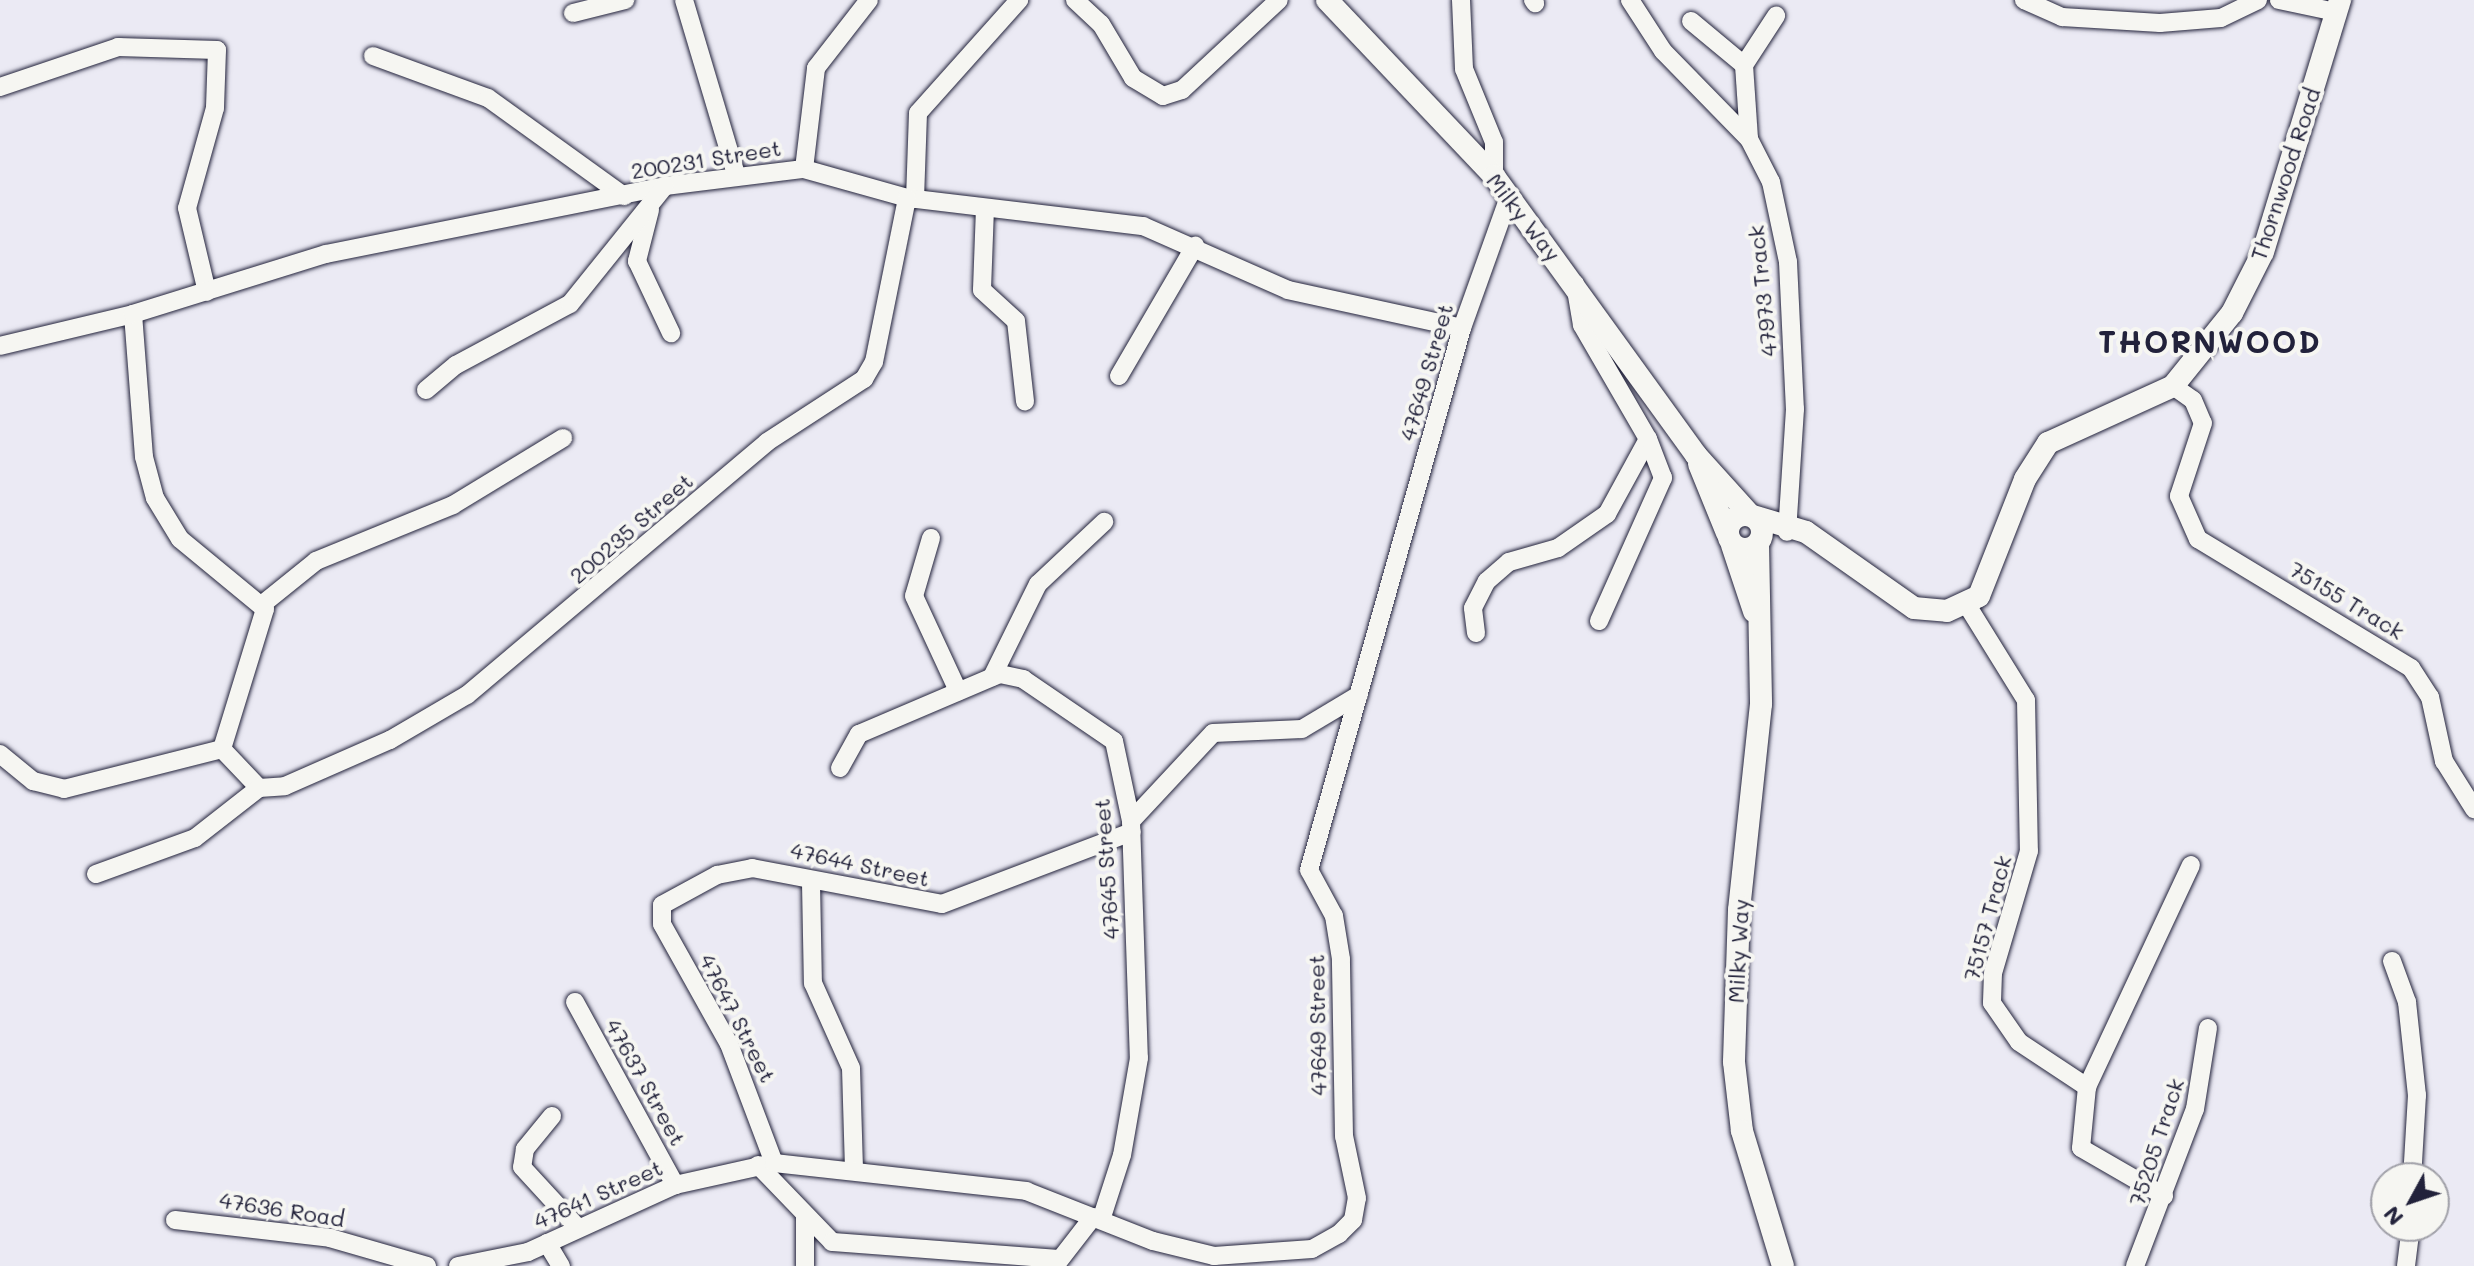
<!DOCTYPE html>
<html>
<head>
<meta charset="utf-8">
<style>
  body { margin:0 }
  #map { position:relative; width:2474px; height:1266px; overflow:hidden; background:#ebeaf4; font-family:Mali,sans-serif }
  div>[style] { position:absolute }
  .roads { filter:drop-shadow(0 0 2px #22223b) drop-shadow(0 0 2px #22223b) }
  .minor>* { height:18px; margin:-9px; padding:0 9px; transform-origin:9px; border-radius:9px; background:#f6f6f2 }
  .tertiary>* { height:22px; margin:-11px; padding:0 11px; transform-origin:11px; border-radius:11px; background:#f6f6f2 }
  .tertiary>.ring { margin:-11px; padding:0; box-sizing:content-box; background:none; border:22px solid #f6f6f2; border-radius:50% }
  span { translate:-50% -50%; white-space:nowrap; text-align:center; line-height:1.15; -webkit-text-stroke:8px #f6f6f2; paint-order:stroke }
  .street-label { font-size:22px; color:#22223b }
  .district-label { font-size:30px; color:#22223b; font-weight:700; letter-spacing:2px }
  .north { position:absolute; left:2370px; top:1162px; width:80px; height:80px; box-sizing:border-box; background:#f6f6f2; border:2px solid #a1a1a9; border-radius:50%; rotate:230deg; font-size:22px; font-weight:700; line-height:32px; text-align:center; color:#22223b }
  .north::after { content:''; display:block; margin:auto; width:28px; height:36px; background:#22223b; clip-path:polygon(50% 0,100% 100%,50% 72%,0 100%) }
</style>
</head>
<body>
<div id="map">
  <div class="roads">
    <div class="minor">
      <div style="left:684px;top:0;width:182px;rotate:73.4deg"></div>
      <div style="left:1075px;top:0;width:35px;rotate:43deg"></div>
      <div style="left:1101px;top:24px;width:63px;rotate:59.3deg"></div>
      <div style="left:1133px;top:78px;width:35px;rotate:31deg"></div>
      <div style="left:1163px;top:96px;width:20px;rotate:-18deg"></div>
      <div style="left:1182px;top:90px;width:132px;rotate:-42.9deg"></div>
      <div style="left:1461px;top:0;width:69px;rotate:87.5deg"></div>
      <div style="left:1464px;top:69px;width:79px;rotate:67.7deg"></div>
      <div style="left:1494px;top:142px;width:34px;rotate:90deg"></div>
      <div style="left:1533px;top:0;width:4px;rotate:56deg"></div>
      <div style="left:1630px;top:0;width:61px;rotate:57.1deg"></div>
      <div style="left:1663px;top:51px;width:123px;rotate:45.7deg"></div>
      <div style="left:1749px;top:139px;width:48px;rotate:62.9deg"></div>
      <div style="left:1771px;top:182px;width:82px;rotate:78deg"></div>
      <div style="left:1788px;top:262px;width:147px;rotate:87.3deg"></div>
      <div style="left:1795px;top:409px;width:123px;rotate:93.7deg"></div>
      <div style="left:2024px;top:0;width:42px;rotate:24.1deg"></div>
      <div style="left:2062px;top:17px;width:98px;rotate:3.5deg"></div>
      <div style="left:2160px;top:23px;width:61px;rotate:-4.7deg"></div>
      <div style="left:2221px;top:18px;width:41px;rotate:-25.9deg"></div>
      <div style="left:2279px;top:0;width:58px;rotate:11.9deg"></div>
      <div style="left:573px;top:13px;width:54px;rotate:-14deg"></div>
      <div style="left:1691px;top:21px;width:69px;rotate:39.7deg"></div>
      <div style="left:1744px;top:65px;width:74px;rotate:86.1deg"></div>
      <div style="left:373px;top:56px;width:122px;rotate:20.1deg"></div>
      <div style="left:488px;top:98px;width:168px;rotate:35.8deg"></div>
      <div style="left:1744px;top:65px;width:59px;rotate:-56.9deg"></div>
      <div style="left:0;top:87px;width:125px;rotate:-18.7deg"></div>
      <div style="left:118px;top:47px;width:99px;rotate:1.7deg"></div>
      <div style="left:217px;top:50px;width:58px;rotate:92deg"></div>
      <div style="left:215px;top:108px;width:104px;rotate:105.6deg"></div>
      <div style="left:187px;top:208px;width:86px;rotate:76.6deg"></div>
      <div style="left:804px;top:169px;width:102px;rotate:-83.2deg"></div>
      <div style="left:816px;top:68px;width:86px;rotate:-52.1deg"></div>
      <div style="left:915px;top:199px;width:86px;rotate:-88deg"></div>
      <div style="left:918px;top:113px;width:152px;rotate:-48.2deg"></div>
      <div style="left:985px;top:208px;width:82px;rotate:92.1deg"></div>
      <div style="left:982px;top:290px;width:46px;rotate:42.4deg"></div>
      <div style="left:1016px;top:321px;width:81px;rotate:83.6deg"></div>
      <div style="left:650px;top:210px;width:53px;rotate:104.3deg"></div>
      <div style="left:637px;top:261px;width:80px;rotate:64.7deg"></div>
      <div style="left:133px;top:314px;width:143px;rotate:85.6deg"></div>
      <div style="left:144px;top:457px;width:42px;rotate:75deg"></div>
      <div style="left:155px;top:498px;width:48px;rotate:58.6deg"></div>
      <div style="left:180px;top:539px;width:110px;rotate:39.5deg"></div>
      <div style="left:265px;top:609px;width:146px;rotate:107.1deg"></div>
      <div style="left:0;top:346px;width:137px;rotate:-13.5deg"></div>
      <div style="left:133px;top:314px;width:202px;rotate:-17.3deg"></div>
      <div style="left:326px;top:254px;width:346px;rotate:-11.3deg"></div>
      <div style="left:665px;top:186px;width:140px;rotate:-7deg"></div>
      <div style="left:804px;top:169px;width:107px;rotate:15.7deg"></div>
      <div style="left:907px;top:198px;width:238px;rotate:6.8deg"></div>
      <div style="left:1143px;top:226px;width:158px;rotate:23.8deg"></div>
      <div style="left:1288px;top:290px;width:178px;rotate:12.3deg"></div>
      <div style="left:1119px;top:376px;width:151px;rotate:-59.7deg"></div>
      <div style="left:2173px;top:386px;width:24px;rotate:35deg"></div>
      <div style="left:2193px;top:400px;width:25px;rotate:67deg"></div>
      <div style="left:2203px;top:423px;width:77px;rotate:108.2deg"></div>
      <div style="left:2179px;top:496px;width:47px;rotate:66.2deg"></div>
      <div style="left:2198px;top:539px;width:249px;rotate:31.2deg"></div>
      <div style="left:2411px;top:668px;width:35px;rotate:57deg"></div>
      <div style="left:2430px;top:697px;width:66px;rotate:77.7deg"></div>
      <div style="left:2444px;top:761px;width:57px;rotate:58deg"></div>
      <div style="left:426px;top:390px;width:39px;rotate:-40deg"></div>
      <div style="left:456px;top:365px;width:129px;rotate:-28.2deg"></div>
      <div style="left:570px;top:304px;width:151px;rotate:-51.2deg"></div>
      <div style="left:931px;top:538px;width:60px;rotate:106.3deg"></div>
      <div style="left:914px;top:596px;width:105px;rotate:65.1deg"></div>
      <div style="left:264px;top:603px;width:67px;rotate:-38.9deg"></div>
      <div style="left:316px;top:561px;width:148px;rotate:-22.2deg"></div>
      <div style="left:453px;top:505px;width:129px;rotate:-31.3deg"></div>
      <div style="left:1967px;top:605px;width:112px;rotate:58.2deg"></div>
      <div style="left:2026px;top:700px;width:151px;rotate:88.9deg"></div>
      <div style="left:2029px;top:851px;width:127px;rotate:106.4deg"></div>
      <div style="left:1993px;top:973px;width:30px;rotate:92deg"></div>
      <div style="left:1992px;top:1003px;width:47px;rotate:55.3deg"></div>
      <div style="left:2019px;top:1042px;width:82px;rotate:33.5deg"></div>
      <div style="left:2087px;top:1087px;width:61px;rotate:95.6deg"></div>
      <div style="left:2081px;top:1148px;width:96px;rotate:30deg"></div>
      <div style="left:1599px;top:621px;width:157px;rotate:-65.9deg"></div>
      <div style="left:1663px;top:478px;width:42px;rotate:-111deg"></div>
      <div style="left:1476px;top:633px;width:25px;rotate:-97deg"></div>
      <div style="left:1473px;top:608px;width:30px;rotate:-63deg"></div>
      <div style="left:1487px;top:581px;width:29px;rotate:-41deg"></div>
      <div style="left:1509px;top:562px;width:51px;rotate:-15.9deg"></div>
      <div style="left:1558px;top:548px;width:60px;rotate:-34.8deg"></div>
      <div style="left:1607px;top:514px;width:85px;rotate:-61.3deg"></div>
      <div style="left:1648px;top:439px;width:132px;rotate:-120.1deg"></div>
      <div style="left:1582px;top:325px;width:42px;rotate:-99.7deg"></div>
      <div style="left:992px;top:677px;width:104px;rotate:-63.7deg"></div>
      <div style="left:1038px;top:584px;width:91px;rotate:-43.2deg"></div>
      <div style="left:0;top:754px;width:43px;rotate:39.3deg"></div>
      <div style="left:33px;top:781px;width:32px;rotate:14deg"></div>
      <div style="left:64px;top:789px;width:163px;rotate:-14.2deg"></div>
      <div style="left:222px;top:749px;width:54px;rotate:46.5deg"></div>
      <div style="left:840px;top:768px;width:39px;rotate:-61deg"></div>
      <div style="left:859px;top:734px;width:153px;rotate:-23.1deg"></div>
      <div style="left:1000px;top:674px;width:24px;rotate:12deg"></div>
      <div style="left:1023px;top:679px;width:110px;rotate:34.3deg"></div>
      <div style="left:1114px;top:741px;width:82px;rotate:78deg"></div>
      <div style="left:1131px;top:821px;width:237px;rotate:88.1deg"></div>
      <div style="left:1139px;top:1058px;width:98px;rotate:99.9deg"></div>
      <div style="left:1122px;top:1155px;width:68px;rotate:107.9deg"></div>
      <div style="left:1131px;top:821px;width:120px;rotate:-47deg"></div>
      <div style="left:1213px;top:733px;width:89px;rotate:-2.6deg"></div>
      <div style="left:1302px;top:729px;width:66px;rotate:-30.8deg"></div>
      <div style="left:96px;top:874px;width:105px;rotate:-20deg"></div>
      <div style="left:195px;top:838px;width:81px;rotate:-38deg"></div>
      <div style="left:259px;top:788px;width:26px;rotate:-4deg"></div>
      <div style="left:285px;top:786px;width:115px;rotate:-23.7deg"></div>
      <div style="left:390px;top:740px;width:89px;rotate:-30.3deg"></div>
      <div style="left:467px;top:695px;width:392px;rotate:-40.1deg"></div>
      <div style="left:767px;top:442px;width:116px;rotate:-33deg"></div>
      <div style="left:864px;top:379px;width:20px;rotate:-60deg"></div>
      <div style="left:874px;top:362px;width:167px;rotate:-78.6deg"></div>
      <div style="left:811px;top:883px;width:100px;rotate:88.9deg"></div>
      <div style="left:813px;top:983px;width:93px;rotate:65.9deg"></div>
      <div style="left:851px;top:1068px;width:101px;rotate:88.3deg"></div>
      <div style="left:2392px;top:961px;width:44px;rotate:69.9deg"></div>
      <div style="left:2407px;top:1002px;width:94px;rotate:83.9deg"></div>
      <div style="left:2417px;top:1095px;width:83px;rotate:93.4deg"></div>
      <div style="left:575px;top:1002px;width:209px;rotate:61.3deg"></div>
      <div style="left:2087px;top:1087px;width:245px;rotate:-64.9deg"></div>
      <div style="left:552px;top:1116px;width:43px;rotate:129.3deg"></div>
      <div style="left:525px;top:1149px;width:18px;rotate:99deg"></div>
      <div style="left:522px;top:1167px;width:83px;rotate:47.4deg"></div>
      <div style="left:774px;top:1163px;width:127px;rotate:-110.7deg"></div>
      <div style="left:729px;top:1044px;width:137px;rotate:-119.2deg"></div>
      <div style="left:662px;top:924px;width:19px;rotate:-90deg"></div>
      <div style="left:662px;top:905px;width:63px;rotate:-28.6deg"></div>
      <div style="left:717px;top:875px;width:36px;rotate:-11deg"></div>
      <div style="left:752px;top:868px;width:193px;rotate:10.7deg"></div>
      <div style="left:942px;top:904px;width:203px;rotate:-20.8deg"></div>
      <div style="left:758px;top:1165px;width:107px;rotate:46.1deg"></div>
      <div style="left:832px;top:1242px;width:228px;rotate:4.3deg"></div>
      <div style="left:175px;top:1220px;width:156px;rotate:6.6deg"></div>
      <div style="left:330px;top:1238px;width:101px;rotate:16.1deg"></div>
      <div style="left:547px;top:1243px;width:27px;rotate:59deg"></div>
      <div style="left:458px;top:1266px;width:71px;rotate:-11.3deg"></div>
      <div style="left:528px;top:1252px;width:162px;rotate:-24.5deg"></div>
      <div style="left:675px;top:1185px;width:101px;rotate:-12.5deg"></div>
      <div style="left:774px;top:1163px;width:254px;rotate:6.3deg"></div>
      <div style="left:1026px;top:1191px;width:136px;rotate:21.5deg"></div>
      <div style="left:1153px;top:1241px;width:63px;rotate:13.8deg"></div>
      <div style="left:1214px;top:1256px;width:98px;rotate:-4.1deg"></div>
      <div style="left:1312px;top:1249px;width:31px;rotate:-29deg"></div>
      <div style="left:1339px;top:1234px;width:20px;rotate:-45deg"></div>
      <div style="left:1353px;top:1220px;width:22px;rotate:-80deg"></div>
      <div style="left:1357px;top:1198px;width:63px;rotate:-101.8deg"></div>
      <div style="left:1344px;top:1136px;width:177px;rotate:-91deg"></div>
      <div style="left:1341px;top:959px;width:44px;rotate:-99.2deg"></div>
      <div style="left:1334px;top:916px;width:52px;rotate:-118.5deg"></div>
      <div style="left:1309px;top:870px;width:563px;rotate:-74.24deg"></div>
      <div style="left:1462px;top:328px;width:139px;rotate:-70.3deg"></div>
      <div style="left:805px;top:1266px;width:49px;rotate:-90deg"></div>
      <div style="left:1055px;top:1266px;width:62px;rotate:-52.2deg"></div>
      <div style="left:2135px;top:1266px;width:168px;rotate:-69.1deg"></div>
      <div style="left:2195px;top:1109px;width:82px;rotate:-80.9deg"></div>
      <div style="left:2406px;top:1266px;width:40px;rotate:-82.9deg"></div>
    </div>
    <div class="tertiary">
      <div style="left:1327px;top:0;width:243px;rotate:46.5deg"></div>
      <div style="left:1494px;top:176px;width:344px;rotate:54.1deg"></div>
      <div style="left:1696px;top:455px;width:81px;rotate:48deg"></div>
      <div style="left:1699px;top:464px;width:74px;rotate:67.9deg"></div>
      <div class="ring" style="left:1728px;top:515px;width:12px;height:12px"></div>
      <div style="left:1753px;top:516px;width:55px;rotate:16.8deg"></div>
      <div style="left:1806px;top:532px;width:132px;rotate:35.1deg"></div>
      <div style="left:1914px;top:608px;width:33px;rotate:5deg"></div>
      <div style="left:1947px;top:611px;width:35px;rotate:-25deg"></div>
      <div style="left:1979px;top:596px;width:126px;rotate:-68.5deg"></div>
      <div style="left:2025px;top:479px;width:43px;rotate:-57.4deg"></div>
      <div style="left:2048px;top:443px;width:137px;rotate:-24.5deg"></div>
      <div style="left:2173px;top:386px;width:94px;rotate:-51.1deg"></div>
      <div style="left:2232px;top:313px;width:68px;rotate:-63.1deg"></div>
      <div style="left:2263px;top:252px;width:264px;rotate:-73deg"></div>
      <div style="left:1758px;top:544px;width:160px;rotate:88.9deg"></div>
      <div style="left:1761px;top:704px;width:207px;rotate:96.1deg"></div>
      <div style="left:1739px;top:910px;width:152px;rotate:91.9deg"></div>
      <div style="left:1734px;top:1062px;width:69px;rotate:83.4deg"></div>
      <div style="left:1742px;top:1131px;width:141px;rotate:73.1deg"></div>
      <div style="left:1732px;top:545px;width:70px;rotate:71.6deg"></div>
    </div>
  </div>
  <div class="street-label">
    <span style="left:706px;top:159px;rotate:-9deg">200231 Street</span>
    <span style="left:2285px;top:174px;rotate:-72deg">Thornwood Road</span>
    <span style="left:1524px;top:217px;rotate:52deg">Milky Way</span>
    <span style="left:1762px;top:291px;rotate:-96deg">47973 Track</span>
    <span style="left:1426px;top:372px;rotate:-74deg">47649 Street</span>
    <span style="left:631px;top:528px;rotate:-41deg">200235 Street</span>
    <span style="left:2347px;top:600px;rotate:31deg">75155 Track</span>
    <span style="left:860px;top:864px;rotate:12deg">47644 Street</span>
    <span style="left:1106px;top:869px;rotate:-94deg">47645 Street</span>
    <span style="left:1987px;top:918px;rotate:-75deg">75157 Track</span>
    <span style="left:1738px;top:951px;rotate:-87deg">Milky Way</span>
    <span style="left:738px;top:1018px;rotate:63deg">47647 Street</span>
    <span style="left:1317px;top:1025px;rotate:-91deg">47649 Street</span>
    <span style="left:646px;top:1082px;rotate:61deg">47637 Street</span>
    <span style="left:2156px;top:1142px;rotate:-72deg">75205 Track</span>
    <span style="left:598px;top:1194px;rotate:-24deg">47641 Street</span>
    <span style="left:282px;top:1209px;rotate:9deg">47636 Road</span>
  </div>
  <div class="district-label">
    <span style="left:2210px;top:341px">THORNWOOD</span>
  </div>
  <div class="north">N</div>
</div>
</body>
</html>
